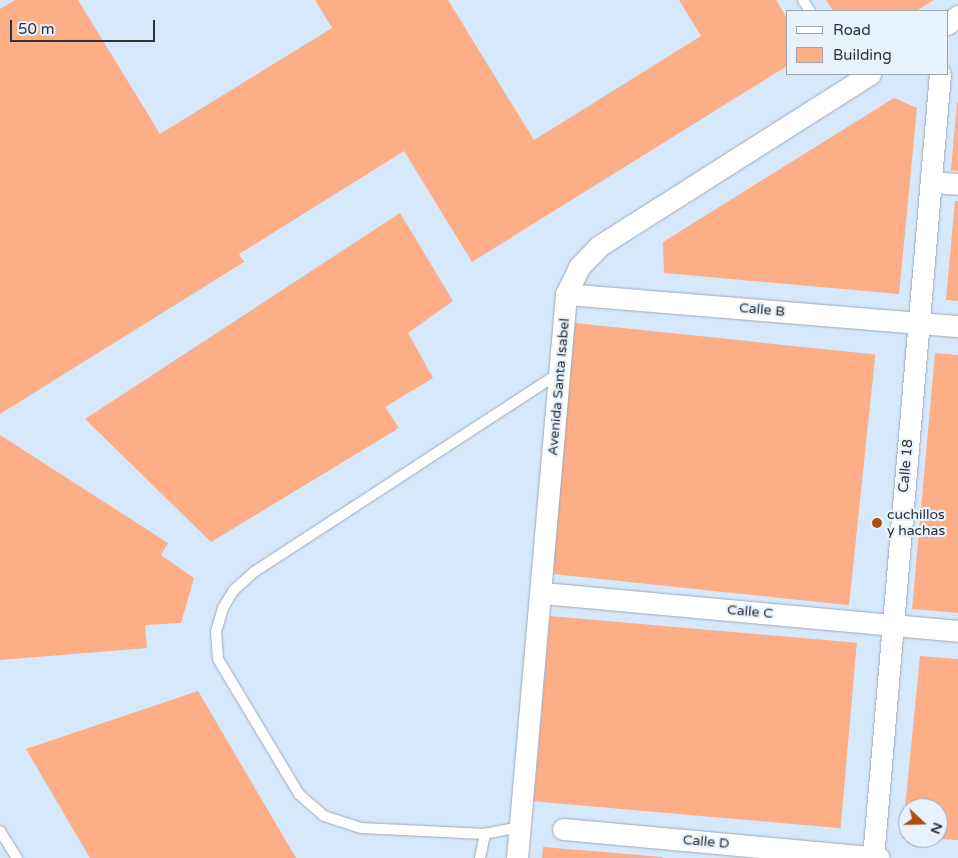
<!DOCTYPE html>
<html>
<head>
<meta charset="utf-8">
<style>
  body { margin:0 }
  #map { position:relative; width:958px; height:858px; overflow:hidden; background:#e8f2fd; font-family:"Varela Round",sans-serif }
  div>[style] { position:absolute }
  .built>* { inset:0; background:#d6e8fc }
  .building>* { inset:0; background:#fdae87; transform-origin:0 0 }
  .roads { filter:drop-shadow(0 0 1px #9da9b6) drop-shadow(0 0 1px #9da9b6) }
  .lane>* { height:10px; margin:-5px; padding:0 5px; transform-origin:5px; border-radius:5px; background:#fff }
  .street>* { height:21px; margin:-10.5px; padding:0 10.5px; transform-origin:10.5px; border-radius:10.5px; background:#fff }
  .dots>* { width:14px; height:14px; translate:-50% -50%; box-sizing:border-box; border:2px solid #e8f2fd; border-radius:50% }
  span { translate:-50% -50%; white-space:nowrap; text-align:center; line-height:1.15; -webkit-text-stroke:4.5px #e8f2fd; paint-order:stroke }
  .street-label { font-size:14px; color:#2d3237 }
  .poi-label { font-size:14px; color:#2d3237 }
  .left { translate:0 -50%; text-align:left }
  .legend { position:absolute; left:786px; top:10px; width:162px; height:65px; box-sizing:border-box; background:#e8f2fd; border:1px solid #9da5ae; margin:0; padding:6px 9px; list-style:none; font-size:15px; color:#2d3237 }
  .legend li { display:flex; align-items:center; gap:10px; height:25px }
  .legend b { width:25px; border:1px solid #9da5ae }
  .north { position:absolute; left:898px; top:798px; width:50px; height:50px; box-sizing:border-box; background:#e8f2fd; border:1px solid #9da5ae; border-radius:50%; rotate:111deg; font-size:14px; font-weight:700; line-height:20px; text-align:center; color:#2d3237 }
  .north::after { content:''; display:block; margin:auto; width:18px; height:22px; background:#af4d0e; clip-path:polygon(50% 0,100% 100%,50% 72%,0 100%) }
  .scale { position:absolute; left:10px; top:20px; width:145px; height:22px; box-sizing:border-box; border:2px solid #2d3237; border-top:0; padding-left:6px; font-size:15px; line-height:18px; white-space:nowrap; color:#2d3237; -webkit-text-stroke:4px #e8f2fd; paint-order:stroke }
</style>
</head>
<body>
<div id="map">
  <div class="built">
    <div style="clip-path:polygon(evenodd,0 0,958px 0,958px 858px,0 858px,0 0,787px 11px,947px 11px,947px 74px,787px 74px,787px 11px,0 0,908px 808px,938px 808px,938px 838px,908px 838px,908px 808px)"></div>
  </div>
  <div class="building">
    <div style="clip-path:polygon(15px 0,78px 0,160px 134px,332px 28px,315px 0,448px 0,534px 140px,701px 36px,679px 0,776px 0,787px 18px,787px 66px,472px 262px,404px 151px,239px 254px,244px 262px,0 414px,0 9px)"></div>
    <div style="clip-path:polygon(826px 0,934px 0,916px 11px,833px 11px)"></div>
    <div style="clip-path:polygon(894px 98px,917px 108px,899px 294px,664px 273px,663px 242px)"></div>
    <div style="clip-path:polygon(957px 102px,958px 102px,958px 171px,951px 170px)"></div>
    <div style="clip-path:polygon(955px 201px,958px 201px,958px 301px,946px 300px)"></div>
    <div style="clip-path:polygon(400px 213px,453px 301px,408px 333px,433px 378px,385px 407px,399px 428px,211px 542px,85px 419px)"></div>
    <div style="left:575px;top:323px;width:302px;height:252px;rotate:6deg"></div>
    <div style="clip-path:polygon(935px 353px,958px 355px,958px 613px,912px 609px)"></div>
    <div style="clip-path:polygon(0 435px,168px 543px,161px 555px,194px 578px,181px 623px,145px 625px,147px 648px,0 660px)"></div>
    <div style="left:550px;top:616px;width:308px;height:186px;rotate:5deg"></div>
    <div style="clip-path:polygon(920px 656px,958px 659px,958px 840px,938px 839px,938px 808px,908px 808px,908px 838px,902px 838px)"></div>
    <div style="clip-path:polygon(198px 691px,296px 858px,90px 858px,26px 749px)"></div>
    <div style="clip-path:polygon(543px 847px,662px 857px,662px 858px,542px 858px)"></div>
  </div>
  <div class="roads">
    <div class="lane">
      <div style="left:803px;top:0;width:13px;rotate:58deg"></div>
      <div style="left:520px;top:827px;width:36px;rotate:169deg"></div>
      <div style="left:485px;top:834px;width:124px;rotate:-177.2deg"></div>
      <div style="left:361px;top:828px;width:39px;rotate:-162deg"></div>
      <div style="left:324px;top:816px;width:33px;rotate:-139deg"></div>
      <div style="left:299px;top:794px;width:157px;rotate:-121deg"></div>
      <div style="left:218px;top:659px;width:27px;rotate:-94deg"></div>
      <div style="left:216px;top:632px;width:25px;rotate:-74deg"></div>
      <div style="left:223px;top:608px;width:21px;rotate:-59deg"></div>
      <div style="left:234px;top:590px;width:27px;rotate:-42deg"></div>
      <div style="left:254px;top:572px;width:364px;rotate:-33.1deg"></div>
      <div style="left:0;top:831px;width:32px;rotate:58deg"></div>
      <div style="left:480px;top:858px;width:25px;rotate:-78deg"></div>
    </div>
    <div class="street">
      <div style="left:947px;top:24px;width:14px;rotate:-36deg"></div>
      <div style="left:931px;top:182px;width:27px;rotate:4deg"></div>
      <div style="left:566px;top:294px;width:393px;rotate:4.7deg"></div>
      <div style="left:542px;top:593px;width:418px;rotate:5.2deg"></div>
      <div style="left:563px;top:829px;width:317px;rotate:5.2deg"></div>
      <div style="left:517px;top:858px;width:566px;rotate:-85.03deg"></div>
      <div style="left:566px;top:294px;width:30px;rotate:-64deg"></div>
      <div style="left:579px;top:267px;width:29px;rotate:-46deg"></div>
      <div style="left:599px;top:246px;width:321px;rotate:-32.4deg"></div>
      <div style="left:873px;top:858px;width:787px;rotate:-85.12deg"></div>
    </div>
  </div>
  <div class="dots">
    <div style="left:877px;top:523px;background:#af4d0e"></div>
  </div>
  <div class="street-label">
    <span style="left:762px;top:310px;rotate:5deg">Calle B</span>
    <span style="left:559px;top:387px;rotate:-85deg">Avenida Santa Isabel</span>
    <span style="left:906px;top:466px;rotate:-85deg">Calle 18</span>
    <span style="left:750px;top:612px;rotate:5deg">Calle C</span>
    <span style="left:706px;top:842px;rotate:5deg">Calle D</span>
  </div>
  <div class="poi-label">
    <span class="left" style="left:887px;top:523px">cuchillos<br>y hachas</span>
  </div>
  <ul class="legend">
  <li><b style="height:6px;background:#fff"></b>Road</li>
  <li><b style="height:14px;background:#fdae87"></b>Building</li>
  </ul>
  <div class="north">N</div>
  <div class="scale">50 m</div>
</div>
</body>
</html>
